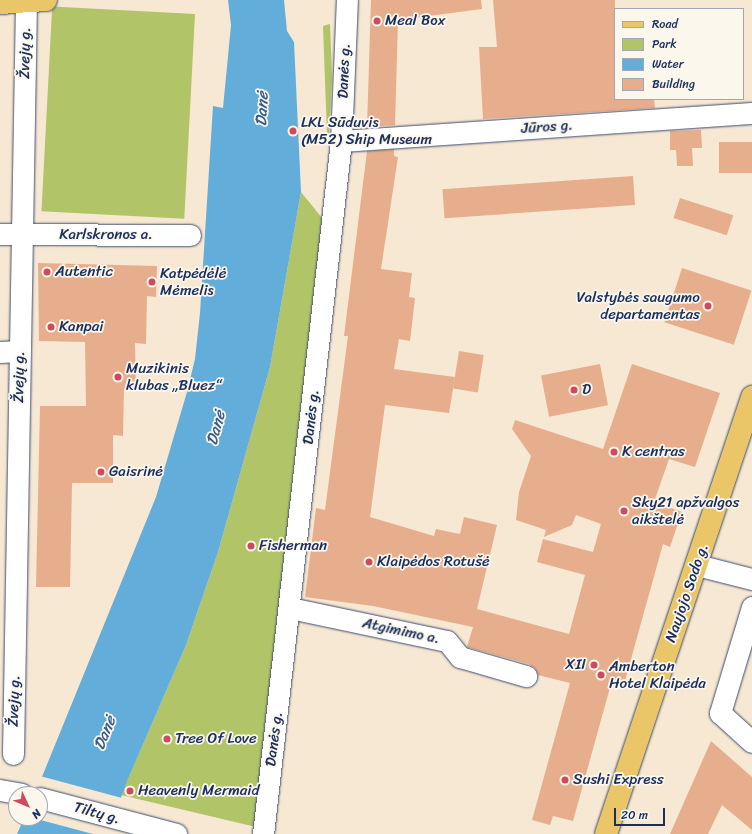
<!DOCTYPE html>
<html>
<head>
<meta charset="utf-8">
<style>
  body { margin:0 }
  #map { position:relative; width:752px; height:834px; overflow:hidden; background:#f6e8d2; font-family:Sriracha,sans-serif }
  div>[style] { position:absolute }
  .green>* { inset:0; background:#b1c467; transform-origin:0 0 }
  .water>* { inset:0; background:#63addb }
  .pier>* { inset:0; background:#f6e8d2 }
  .building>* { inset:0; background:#e7ae8d; transform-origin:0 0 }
  .roads { filter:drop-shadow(0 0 1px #3c4b6f) drop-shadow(0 0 1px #3c4b6f) }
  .minor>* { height:21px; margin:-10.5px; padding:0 10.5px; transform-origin:10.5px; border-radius:10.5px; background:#fff }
  .major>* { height:22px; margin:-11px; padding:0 11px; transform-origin:11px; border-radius:11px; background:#ebc669 }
  .dots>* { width:11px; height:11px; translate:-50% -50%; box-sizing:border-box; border:2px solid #fbf7ec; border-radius:50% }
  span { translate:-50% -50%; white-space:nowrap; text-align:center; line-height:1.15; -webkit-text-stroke:3.5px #fbf7ec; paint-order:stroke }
  .poi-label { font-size:15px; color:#1b2f5e }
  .left { translate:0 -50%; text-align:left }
  .right { translate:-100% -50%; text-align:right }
  .street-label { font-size:15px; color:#1b2f5e }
  .water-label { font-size:16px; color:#345b8a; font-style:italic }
  .legend { position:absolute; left:614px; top:8px; width:130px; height:92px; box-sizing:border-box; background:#fbf7ec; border:1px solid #a1a7b3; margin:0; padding:5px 7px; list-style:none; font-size:12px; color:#1b2f5e }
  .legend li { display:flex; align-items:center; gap:8px; height:20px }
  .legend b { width:20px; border:1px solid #a1a7b3 }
  .north { position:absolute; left:8px; top:786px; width:40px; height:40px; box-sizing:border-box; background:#fbf7ec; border:1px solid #a1a7b3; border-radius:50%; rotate:134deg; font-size:11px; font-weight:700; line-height:16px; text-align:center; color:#1b2f5e }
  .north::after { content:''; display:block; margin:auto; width:14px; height:18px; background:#d1495b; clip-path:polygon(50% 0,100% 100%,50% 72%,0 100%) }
  .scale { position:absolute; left:614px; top:808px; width:51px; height:18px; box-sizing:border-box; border:2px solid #1b2f5e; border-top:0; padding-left:5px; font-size:12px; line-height:14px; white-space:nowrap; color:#1b2f5e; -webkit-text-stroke:3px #fbf7ec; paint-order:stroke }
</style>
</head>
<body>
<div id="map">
  <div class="green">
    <div style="left:195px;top:14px;width:205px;height:143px;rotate:93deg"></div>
    <div style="clip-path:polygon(330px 24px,332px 75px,329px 135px,327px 135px,323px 26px)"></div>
    <div style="clip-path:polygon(301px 192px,331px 229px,264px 829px,121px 795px,186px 645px,218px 552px,270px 367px)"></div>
  </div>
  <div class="water">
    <div style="clip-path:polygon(228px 0,284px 0,287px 31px,294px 42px,301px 192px,270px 367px,218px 552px,186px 645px,128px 779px,107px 834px,17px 834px,24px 818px,40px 818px,40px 794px,35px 794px,156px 497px,187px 392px,195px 359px,200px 313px,213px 106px,223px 108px,231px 25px)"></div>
  </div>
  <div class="pier">
    <div style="clip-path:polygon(40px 776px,122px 798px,109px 834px,93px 834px,33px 818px,40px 818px,40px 794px,33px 794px)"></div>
  </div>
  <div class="building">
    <div style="clip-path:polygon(371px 0,481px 0,482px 9px,398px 20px,395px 125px,367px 127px)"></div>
    <div style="clip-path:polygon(493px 0,615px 0,615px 99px,654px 99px,655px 108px,483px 119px,479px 47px,497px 47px)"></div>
    <div style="clip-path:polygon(701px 130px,702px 148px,692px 148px,693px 166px,677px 166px,676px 150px,670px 150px,670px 131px)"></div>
    <div style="left:752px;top:142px;width:31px;height:33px;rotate:90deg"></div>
    <div style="clip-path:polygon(394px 149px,394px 156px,398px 157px,381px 269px,412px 273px,409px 297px,415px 298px,410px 341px,399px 339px,394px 369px,455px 377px,449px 413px,385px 405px,370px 517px,434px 536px,436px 529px,460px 534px,464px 517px,497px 525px,477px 609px,569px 634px,585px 575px,537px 562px,543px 539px,593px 552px,601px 524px,576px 515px,572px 525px,544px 537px,546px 530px,516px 520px,519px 492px,531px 456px,512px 429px,515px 420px,603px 449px,632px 364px,720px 393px,695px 467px,669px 459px,654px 502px,682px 512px,670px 547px,663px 544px,623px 688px,611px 684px,573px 821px,553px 816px,550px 825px,532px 820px,570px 683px,538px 675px,535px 668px,529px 664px,467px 647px,473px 627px,373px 606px,305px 597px,316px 508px,325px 510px,348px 336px,344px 336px,367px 151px)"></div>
    <div style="left:633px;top:176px;width:29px;height:191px;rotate:86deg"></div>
    <div style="left:680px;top:198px;width:56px;height:21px;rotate:18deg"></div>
    <div style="clip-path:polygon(38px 263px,157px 266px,156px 297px,147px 296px,146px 344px,135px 343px,136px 389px,124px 389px,123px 436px,113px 435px,113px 483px,72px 483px,70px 587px,36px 587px,40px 406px,86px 406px,85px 342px,39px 341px)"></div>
    <div style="left:682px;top:268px;width:73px;height:57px;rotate:18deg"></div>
    <div style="left:459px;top:351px;width:25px;height:38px;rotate:9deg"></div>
    <div style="left:600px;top:364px;width:42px;height:60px;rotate:79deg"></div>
    <div style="clip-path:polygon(711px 741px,752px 777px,752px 830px,722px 805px,708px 834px,670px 834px)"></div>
  </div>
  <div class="roads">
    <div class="minor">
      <div style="left:341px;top:141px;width:412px;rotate:-3.9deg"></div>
      <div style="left:0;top:234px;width:190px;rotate:0.3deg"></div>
      <div style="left:0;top:352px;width:20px;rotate:-3deg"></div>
      <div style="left:697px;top:565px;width:57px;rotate:14.3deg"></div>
      <div style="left:752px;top:607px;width:111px;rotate:106.8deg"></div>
      <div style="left:720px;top:713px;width:43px;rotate:42.2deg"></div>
      <div style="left:290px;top:608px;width:160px;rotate:11.9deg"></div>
      <div style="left:447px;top:641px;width:21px;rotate:51deg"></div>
      <div style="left:460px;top:657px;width:69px;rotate:16.1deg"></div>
      <div style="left:13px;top:754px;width:754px;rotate:-89.01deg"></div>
      <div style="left:0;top:790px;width:22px;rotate:10deg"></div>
      <div style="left:40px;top:798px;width:141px;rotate:14.8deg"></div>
      <div style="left:263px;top:834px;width:697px;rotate:-83.58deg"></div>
      <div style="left:341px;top:141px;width:141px;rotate:-87.6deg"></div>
    </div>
    <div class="major">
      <div style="left:0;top:3px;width:46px;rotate:-3.7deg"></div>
      <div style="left:606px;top:834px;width:461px;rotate:-71.5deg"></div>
    </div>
  </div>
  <div class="dots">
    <div style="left:377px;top:21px;background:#d1495b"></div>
    <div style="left:293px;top:131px;background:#d1495b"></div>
    <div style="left:47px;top:272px;background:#d1495b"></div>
    <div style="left:152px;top:282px;background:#d1495b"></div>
    <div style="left:708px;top:306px;background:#d1495b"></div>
    <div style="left:51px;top:327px;background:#d1495b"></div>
    <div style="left:118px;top:377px;background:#d1495b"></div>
    <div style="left:574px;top:390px;background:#d1495b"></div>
    <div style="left:614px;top:452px;background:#d1495b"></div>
    <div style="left:101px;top:472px;background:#d1495b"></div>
    <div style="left:624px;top:511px;background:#d1495b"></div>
    <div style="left:251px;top:546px;background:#d1495b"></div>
    <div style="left:369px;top:562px;background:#d1495b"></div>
    <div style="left:594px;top:665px;background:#d1495b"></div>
    <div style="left:601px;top:675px;background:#d1495b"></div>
    <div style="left:167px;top:739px;background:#d1495b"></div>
    <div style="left:565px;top:780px;background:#d1495b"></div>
    <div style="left:130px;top:791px;background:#d1495b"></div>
  </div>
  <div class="poi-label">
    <span class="left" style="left:385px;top:21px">Meal Box</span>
    <span class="left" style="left:301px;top:131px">LKL Sūduvis<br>(M52) Ship Museum</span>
    <span class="left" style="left:55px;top:272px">Autentic</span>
    <span class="left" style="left:160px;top:282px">Katpėdėlė<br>Mėmelis</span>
    <span class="right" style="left:700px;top:306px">Valstybės saugumo<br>departamentas</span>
    <span class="left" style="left:59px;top:327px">Kanpai</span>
    <span class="left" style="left:126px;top:377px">Muzikinis<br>klubas „Bluez“</span>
    <span class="left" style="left:582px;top:390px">D</span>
    <span class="left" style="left:622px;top:452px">K centras</span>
    <span class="left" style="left:109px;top:472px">Gaisrinė</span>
    <span class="left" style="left:632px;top:511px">Sky21 apžvalgos<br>aikštelė</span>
    <span class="left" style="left:259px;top:546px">Fisherman</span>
    <span class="left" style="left:377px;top:562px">Klaipėdos Rotušė</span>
    <span class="right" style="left:586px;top:665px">XII</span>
    <span class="left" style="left:609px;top:675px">Amberton<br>Hotel Klaipėda</span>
    <span class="left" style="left:175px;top:739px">Tree Of Love</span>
    <span class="left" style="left:573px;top:780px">Sushi Express</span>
    <span class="left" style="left:138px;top:791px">Heavenly Mermaid</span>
  </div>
  <div class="street-label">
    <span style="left:25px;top:53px;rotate:-89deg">Žvejų g.</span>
    <span style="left:344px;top:71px;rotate:-88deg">Danės g.</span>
    <span style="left:547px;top:127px;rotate:-4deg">Jūros g.</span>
    <span style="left:106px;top:235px">Karlskronos a.</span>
    <span style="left:19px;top:377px;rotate:-89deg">Žvejų g.</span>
    <span style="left:311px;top:417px;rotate:-84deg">Danės g.</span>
    <span style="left:687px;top:593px;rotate:-71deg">Naujojo Sodo g.</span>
    <span style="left:401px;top:631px;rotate:12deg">Atgimimo a.</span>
    <span style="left:14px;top:701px;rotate:-88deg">Žvejų g.</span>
    <span style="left:274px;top:739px;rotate:-83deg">Danės g.</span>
    <span style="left:97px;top:813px;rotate:15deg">Tiltų g.</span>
  </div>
  <div class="water-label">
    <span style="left:262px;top:109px;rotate:-87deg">Danė</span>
    <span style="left:216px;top:428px;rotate:-75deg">Danė</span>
    <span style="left:105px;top:733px;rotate:-68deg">Danė</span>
  </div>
  <ul class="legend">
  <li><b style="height:5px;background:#ebc669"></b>Road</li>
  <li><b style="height:11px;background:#b1c467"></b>Park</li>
  <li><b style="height:11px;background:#63addb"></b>Water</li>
  <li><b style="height:11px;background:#e7ae8d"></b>Building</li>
  </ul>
  <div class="north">N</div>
  <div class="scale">20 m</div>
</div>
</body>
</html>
